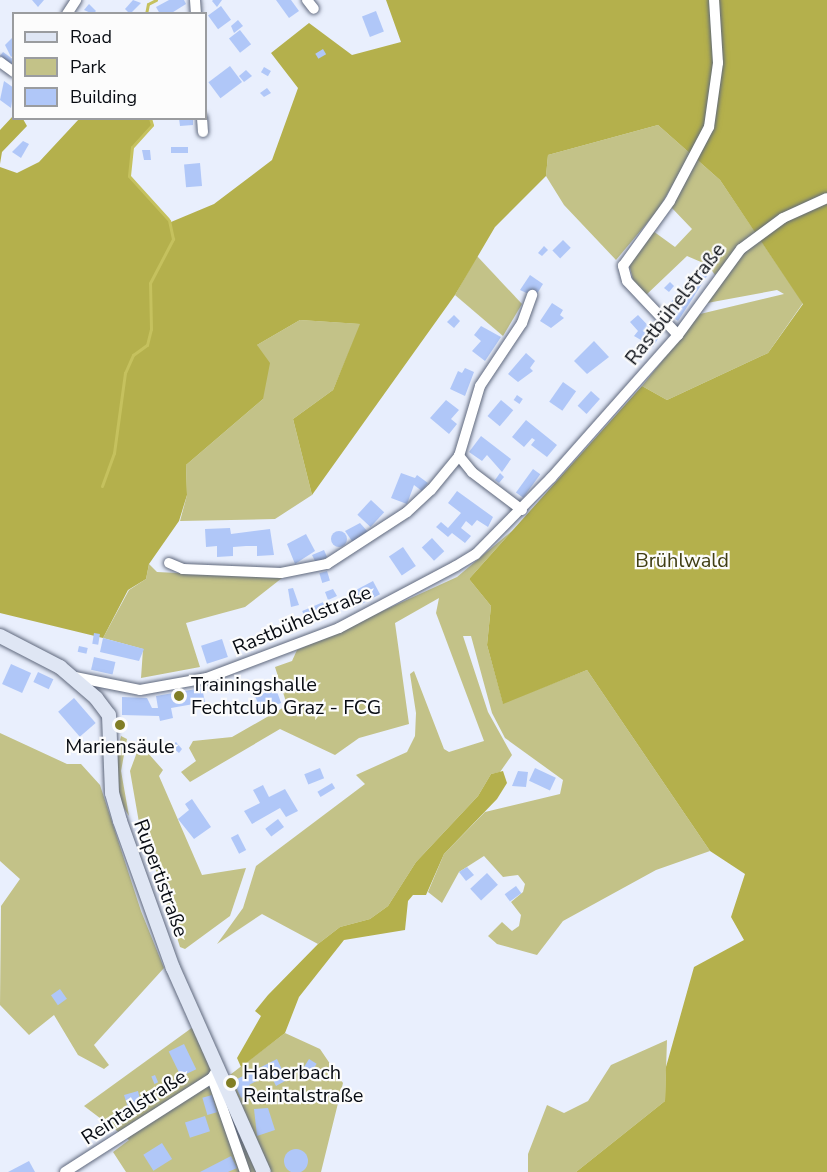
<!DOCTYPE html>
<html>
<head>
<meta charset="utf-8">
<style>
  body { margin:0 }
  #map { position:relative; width:827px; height:1172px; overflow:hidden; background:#e9effd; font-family:"Nunito Sans",sans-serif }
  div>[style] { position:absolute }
  .green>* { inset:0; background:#c3c288 }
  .forest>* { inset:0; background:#b4b04c }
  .stream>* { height:3px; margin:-1.5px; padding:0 1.5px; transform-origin:1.5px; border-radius:1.5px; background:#c5c15e }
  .building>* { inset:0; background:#b0c7f8; transform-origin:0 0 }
  .round { border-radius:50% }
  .roads { filter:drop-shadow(0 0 2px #5f687c) drop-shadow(0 0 2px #5f687c) }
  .minor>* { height:10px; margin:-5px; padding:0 5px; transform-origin:5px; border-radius:5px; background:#fff }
  .major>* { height:14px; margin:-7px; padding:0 7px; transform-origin:7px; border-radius:7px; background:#dfe6f4 }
  .dots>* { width:16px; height:16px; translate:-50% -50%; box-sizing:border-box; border:3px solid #fcfcfc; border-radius:50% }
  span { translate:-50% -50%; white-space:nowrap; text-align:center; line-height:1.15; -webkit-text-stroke:4.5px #fcfcfc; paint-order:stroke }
  .street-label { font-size:20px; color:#080c13 }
  .park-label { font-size:20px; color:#403e14 }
  .poi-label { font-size:20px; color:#080c13 }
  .left { translate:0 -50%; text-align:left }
  .legend { position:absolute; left:12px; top:12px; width:195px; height:108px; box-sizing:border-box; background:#fcfcfc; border:2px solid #9a9c9f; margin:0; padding:8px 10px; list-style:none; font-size:18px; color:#080c13 }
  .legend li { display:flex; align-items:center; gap:12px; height:30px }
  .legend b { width:30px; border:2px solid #9a9c9f }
</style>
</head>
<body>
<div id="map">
  <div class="green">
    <div style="clip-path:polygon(658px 125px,720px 180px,803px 303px,768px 353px,667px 400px,642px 386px,700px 314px,784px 294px,777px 290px,707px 303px,749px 237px,715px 275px,708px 265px,687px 256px,646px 295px,634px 283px,629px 264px,653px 231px,675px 247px,692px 229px,671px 207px,682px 169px,658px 210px,616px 260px,564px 205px,546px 176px,548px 155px)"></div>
    <div style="clip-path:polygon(477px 256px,522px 304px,503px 336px,455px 295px)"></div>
    <div style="clip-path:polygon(300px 320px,361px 324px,333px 390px,293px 419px,312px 495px,275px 519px,180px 521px,187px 495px,186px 465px,263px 399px,257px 345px)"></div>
    <div style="clip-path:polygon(513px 530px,469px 579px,491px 606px,487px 645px,503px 703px,587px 670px,710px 851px,656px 870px,563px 921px,537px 955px,497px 944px,488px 936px,502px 922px,512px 931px,519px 926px,521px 915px,511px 902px,523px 892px,525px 884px,518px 875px,503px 877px,484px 856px,459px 872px,442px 903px,428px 892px,444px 854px,485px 812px,560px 794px,563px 780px,505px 738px,492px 713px,471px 636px,463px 636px,488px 712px,512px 755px,500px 772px,491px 774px,478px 796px,416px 862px,388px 906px,370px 919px,340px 927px,318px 944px,262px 914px,217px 944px,243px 908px,256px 866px,365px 784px,356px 775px,407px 752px,415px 736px,416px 713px,410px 674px,414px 671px,444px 749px,449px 752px,484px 741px,436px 613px,439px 598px,395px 623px,409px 724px,359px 738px,335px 755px,280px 729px,190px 782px,181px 772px,196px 761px,189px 748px,193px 741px,232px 737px,281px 709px,287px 705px,275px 667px,292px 661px,297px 650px,457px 577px)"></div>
    <div style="clip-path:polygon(149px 564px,157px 572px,282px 578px,245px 607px,186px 623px,200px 667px,141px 678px,143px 649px,103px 638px,129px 590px,146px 579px)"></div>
    <div style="clip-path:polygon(0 733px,67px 764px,81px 764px,100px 785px,141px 911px,164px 968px,94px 1045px,109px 1065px,104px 1069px,78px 1055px,54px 1015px,29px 1035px,0 1005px,1px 906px,20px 879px,0 861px)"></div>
    <div style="clip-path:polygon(121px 736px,127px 739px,121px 771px,129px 816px,121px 803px,118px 783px,116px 759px)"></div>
    <div style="clip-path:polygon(140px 744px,163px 770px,159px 776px,202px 875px,246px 868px,230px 916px,185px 949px,180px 947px,145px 836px,141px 834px,130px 771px)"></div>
    <div style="clip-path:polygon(193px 1027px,218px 1084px,285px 1033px,320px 1049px,343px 1083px,321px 1172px,126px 1172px,113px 1152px,129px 1140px,84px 1106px)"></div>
    <div style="clip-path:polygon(667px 1040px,665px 1101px,576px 1172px,528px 1172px,528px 1154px,547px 1105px,564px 1113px,588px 1101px,611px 1065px)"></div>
  </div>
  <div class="forest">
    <div style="clip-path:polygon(386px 0,827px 0,827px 1172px,576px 1172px,665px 1101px,666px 1067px,694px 967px,744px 940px,731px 917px,745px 874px,710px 851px,587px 670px,503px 704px,487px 645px,491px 606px,469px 579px,642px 386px,667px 400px,768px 353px,803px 304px,720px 180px,658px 125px,548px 155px,546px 176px,495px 227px,455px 295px,312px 495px,293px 419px,333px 390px,360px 324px,300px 320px,257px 345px,270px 363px,263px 399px,186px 465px,187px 495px,179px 521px,149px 564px,146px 579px,128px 590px,103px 638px,0 613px,0 167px,17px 173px,39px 162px,79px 119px,150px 119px,152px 125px,132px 147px,129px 175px,171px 222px,214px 204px,272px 160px,298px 88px,271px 53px,309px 23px,352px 55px,401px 42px)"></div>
    <div style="clip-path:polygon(13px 116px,23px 119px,27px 126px,2px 152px,0 164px,0 130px)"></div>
    <div style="clip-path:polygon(503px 771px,507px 783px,497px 799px,444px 854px,426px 895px,413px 895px,408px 901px,405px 930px,344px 940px,299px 997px,285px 1033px,241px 1067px,237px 1058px,261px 1016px,255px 1011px,268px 995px,318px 944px,340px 927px,370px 919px,388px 906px,416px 862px,478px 796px,491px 774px)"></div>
  </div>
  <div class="stream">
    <div style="left:146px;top:14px;width:10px;rotate:-79deg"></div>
    <div style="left:148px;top:4px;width:9px;rotate:-27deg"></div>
    <div style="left:150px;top:118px;width:7px;rotate:74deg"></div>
    <div style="left:152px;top:125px;width:30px;rotate:132deg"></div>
    <div style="left:132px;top:147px;width:29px;rotate:96deg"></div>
    <div style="left:129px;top:176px;width:58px;rotate:47.8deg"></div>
    <div style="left:102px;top:486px;width:35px;rotate:-70deg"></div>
    <div style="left:114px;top:453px;width:81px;rotate:-82.2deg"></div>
    <div style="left:125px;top:373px;width:20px;rotate:-66deg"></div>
    <div style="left:133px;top:355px;width:17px;rotate:-36deg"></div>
    <div style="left:147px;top:345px;width:16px;rotate:-76deg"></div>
    <div style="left:151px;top:329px;width:46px;rotate:-91.2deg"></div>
    <div style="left:150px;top:283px;width:50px;rotate:-62.4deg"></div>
    <div style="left:173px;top:239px;width:19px;rotate:-102deg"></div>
  </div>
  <div class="building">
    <div style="clip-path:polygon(32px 0,44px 0,38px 7px)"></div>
    <div style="clip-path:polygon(133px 0,141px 3px,130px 14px,125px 9px)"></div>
    <div style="clip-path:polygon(169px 0,184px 0,186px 4px,170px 14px,160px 14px,156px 7px)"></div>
    <div style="clip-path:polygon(222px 0,217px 7px,212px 1px,213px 0)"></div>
    <div style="clip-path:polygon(276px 0,291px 0,299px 11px,289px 18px)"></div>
    <div style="clip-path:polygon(89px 4px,96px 11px,93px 14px,84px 10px)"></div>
    <div style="left:221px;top:6px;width:17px;height:16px;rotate:54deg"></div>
    <div style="left:376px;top:11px;width:22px;height:15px;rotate:69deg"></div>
    <div style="clip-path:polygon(238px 20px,243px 26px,234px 33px,231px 26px)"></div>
    <div style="left:240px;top:30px;width:18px;height:14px;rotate:52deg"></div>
    <div style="clip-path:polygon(14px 36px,14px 55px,11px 57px,5px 45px)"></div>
    <div style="left:323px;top:49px;width:6px;height:9px;rotate:59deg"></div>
    <div style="clip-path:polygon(3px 52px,14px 60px,14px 67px,0 56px)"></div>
    <div style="left:230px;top:66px;width:20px;height:27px;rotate:53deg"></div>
    <div style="left:264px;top:67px;width:8px;height:6px;rotate:30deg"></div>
    <div style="clip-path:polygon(246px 70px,252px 76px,244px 82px,239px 76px)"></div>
    <div style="clip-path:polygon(4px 81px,14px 88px,11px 108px,0 100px)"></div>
    <div style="clip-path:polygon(267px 88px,271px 93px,264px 97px,260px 93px)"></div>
    <div style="clip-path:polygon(179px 118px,193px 118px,193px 125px,180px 126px)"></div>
    <div style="clip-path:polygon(23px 141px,29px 144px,21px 158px,12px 152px)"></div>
    <div style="left:188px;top:147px;width:6px;height:17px;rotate:90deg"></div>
    <div style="clip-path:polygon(142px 150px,150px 150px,151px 160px,144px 160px)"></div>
    <div style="left:200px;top:163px;width:23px;height:16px;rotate:85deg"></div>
    <div style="left:563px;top:240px;width:11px;height:15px;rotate:45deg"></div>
    <div style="clip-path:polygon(544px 246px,548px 250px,542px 256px,538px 253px)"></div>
    <div style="clip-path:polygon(697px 269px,707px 276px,678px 321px,664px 311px)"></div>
    <div style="clip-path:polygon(530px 275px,543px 284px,535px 297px,520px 290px)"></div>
    <div style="clip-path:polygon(670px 282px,674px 286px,669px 292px,664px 288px)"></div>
    <div style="clip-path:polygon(552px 303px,563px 310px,560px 315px,564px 318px,551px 328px,540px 321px)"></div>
    <div style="clip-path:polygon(454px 315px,460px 321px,454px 328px,447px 322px)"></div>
    <div style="clip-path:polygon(638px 315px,659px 337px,653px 347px,634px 336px,638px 331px,630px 322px)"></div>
    <div style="clip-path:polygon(481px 326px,501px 337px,485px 361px,472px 351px,481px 341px,474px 335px)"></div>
    <div style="clip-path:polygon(594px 341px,609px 357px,587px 374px,574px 361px)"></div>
    <div style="clip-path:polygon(526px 353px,535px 361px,530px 368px,533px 371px,518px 382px,508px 374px)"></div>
    <div style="clip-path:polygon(465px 368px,474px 372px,465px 396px,450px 389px,458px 371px,462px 373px)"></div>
    <div style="left:563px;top:382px;width:16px;height:24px;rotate:35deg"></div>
    <div style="left:591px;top:391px;width:12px;height:20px;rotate:42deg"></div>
    <div style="left:517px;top:395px;width:7px;height:6px;rotate:34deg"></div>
    <div style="clip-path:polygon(446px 400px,459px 410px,451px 419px,457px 424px,449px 434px,430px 418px)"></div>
    <div style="left:501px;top:400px;width:16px;height:21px;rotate:40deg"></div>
    <div style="clip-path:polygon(526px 420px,557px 445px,547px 457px,531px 445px,535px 440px,532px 438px,524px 447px,512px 437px)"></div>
    <div style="clip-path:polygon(481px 436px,511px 459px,502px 472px,487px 455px,482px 461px,469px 452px)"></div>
    <div style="left:533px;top:469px;width:9px;height:29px;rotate:36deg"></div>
    <div style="clip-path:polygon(401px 473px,415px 478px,417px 475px,428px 483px,422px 491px,414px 485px,407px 504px,391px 498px)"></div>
    <div style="clip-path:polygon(500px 473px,504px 477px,499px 483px,495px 480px)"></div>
    <div style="clip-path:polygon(457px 491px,493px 517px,488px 527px,477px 520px,472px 526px,466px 521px,461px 528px,471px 536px,465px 543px,452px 533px,448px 537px,436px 527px,441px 522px,448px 528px,461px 513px,448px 503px)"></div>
    <div style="left:371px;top:500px;width:18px;height:20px;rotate:43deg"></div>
    <div style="clip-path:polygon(360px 523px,368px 532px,354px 544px,345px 531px)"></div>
    <div style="clip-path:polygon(230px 528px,231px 534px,270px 529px,274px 555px,257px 556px,257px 546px,246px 546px,233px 547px,233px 556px,217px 557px,217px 546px,206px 547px,205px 529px)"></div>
    <div class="round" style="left:331px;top:531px;width:16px;height:16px"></div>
    <div style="clip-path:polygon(306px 534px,315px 551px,295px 564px,287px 544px)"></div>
    <div style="left:432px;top:538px;width:18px;height:14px;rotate:47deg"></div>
    <div style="left:403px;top:547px;width:23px;height:17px;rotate:56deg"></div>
    <div style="clip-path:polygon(324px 550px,327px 557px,316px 563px,312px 555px)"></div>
    <div style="left:327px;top:571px;width:10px;height:8px;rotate:73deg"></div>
    <div style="left:373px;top:581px;width:15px;height:29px;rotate:62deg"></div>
    <div style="clip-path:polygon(293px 588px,299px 605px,291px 607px,288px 589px)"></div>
    <div style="clip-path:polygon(333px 589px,337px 596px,328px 600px,325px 592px)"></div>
    <div style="left:328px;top:600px;width:15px;height:28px;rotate:67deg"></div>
    <div style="left:94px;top:633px;width:6px;height:11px;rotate:9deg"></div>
    <div style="clip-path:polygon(103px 638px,144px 649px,139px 661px,100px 652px)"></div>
    <div style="left:222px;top:639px;width:19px;height:22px;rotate:72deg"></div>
    <div style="left:79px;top:646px;width:9px;height:6px;rotate:13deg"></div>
    <div style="left:94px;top:657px;width:22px;height:13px;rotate:13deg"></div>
    <div style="left:11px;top:664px;width:22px;height:22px;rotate:24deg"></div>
    <div style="left:38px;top:672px;width:17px;height:11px;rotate:25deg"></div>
    <div style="clip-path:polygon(202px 688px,205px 702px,171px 708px,173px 718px,160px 721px,159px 716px,122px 715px,122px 697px,147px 698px,152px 708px,158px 708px,156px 696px)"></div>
    <div style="left:276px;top:689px;width:15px;height:22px;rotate:70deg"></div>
    <div style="left:74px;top:698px;width:33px;height:21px;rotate:49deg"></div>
    <div style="clip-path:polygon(176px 742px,182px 749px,179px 753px,171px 746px)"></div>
    <div style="left:320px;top:768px;width:11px;height:17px;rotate:68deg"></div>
    <div style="left:535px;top:768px;width:23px;height:14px;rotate:25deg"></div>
    <div style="clip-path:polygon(518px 771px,528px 772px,526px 787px,512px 786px)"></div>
    <div style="left:332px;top:783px;width:6px;height:17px;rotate:59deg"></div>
    <div style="clip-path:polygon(263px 785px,269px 797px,285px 789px,298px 811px,286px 817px,280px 808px,252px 824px,244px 811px,260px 803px,253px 790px)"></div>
    <div style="clip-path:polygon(192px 799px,211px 827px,194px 839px,178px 819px,189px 810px,185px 804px)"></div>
    <div style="left:278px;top:819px;width:10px;height:16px;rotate:53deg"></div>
    <div style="left:238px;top:834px;width:18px;height:8px;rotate:63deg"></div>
    <div style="clip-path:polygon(467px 867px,474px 875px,466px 881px,459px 872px)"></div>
    <div style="left:487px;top:873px;width:16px;height:23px;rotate:47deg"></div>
    <div style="left:516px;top:886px;width:9px;height:14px;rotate:54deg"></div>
    <div style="left:60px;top:989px;width:12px;height:11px;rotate:55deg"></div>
    <div style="left:184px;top:1044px;width:28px;height:17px;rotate:64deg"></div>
    <div style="clip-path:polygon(277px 1059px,287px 1080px,276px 1086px,270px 1074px,249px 1085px,253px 1092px,241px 1098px,233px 1081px)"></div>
    <div style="left:309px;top:1059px;width:9px;height:15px;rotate:32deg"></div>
    <div style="left:155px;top:1075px;width:8px;height:4px;rotate:67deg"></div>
    <div style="clip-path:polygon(138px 1091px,140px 1099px,147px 1095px,152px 1103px,130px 1114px,124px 1095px)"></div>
    <div style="left:212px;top:1095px;width:18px;height:10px;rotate:74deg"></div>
    <div style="clip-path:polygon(268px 1108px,275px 1130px,257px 1136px,254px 1109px)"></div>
    <div style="left:205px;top:1116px;width:16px;height:21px;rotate:72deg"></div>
    <div style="left:162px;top:1143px;width:19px;height:22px;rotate:58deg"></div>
    <div class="round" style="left:284px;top:1149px;width:24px;height:24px"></div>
    <div style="clip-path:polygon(231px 1156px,237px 1168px,228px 1172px,200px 1172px)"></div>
    <div style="clip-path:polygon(29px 1161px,35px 1172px,8px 1172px)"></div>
  </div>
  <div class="roads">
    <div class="minor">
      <div style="left:195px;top:0;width:14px;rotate:86deg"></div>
      <div style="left:307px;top:0;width:11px;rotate:52deg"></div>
      <div style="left:67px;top:14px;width:17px;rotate:-57deg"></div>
      <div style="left:0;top:62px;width:17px;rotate:36deg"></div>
      <div style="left:202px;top:118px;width:14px;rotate:86deg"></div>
      <div style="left:678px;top:335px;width:74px;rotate:-133.4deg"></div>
      <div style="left:627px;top:281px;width:16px;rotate:-105deg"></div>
      <div style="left:623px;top:266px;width:80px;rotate:-54.1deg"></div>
      <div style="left:670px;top:201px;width:84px;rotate:-62.2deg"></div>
      <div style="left:709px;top:127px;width:65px;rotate:-82deg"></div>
      <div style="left:718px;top:63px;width:63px;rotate:-93.6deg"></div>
      <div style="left:522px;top:510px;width:63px;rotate:-142.8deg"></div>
      <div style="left:472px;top:472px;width:21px;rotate:-129deg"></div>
      <div style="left:459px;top:456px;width:73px;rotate:-73.3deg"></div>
      <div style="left:480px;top:386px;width:76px;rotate:-56.3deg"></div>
      <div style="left:522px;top:323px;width:30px;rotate:-70deg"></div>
      <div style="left:169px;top:563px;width:15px;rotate:23deg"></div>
      <div style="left:183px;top:569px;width:98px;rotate:2.3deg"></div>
      <div style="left:281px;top:573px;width:47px;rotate:-11.1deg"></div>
      <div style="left:327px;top:564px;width:95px;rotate:-33deg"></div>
      <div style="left:407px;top:512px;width:33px;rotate:-43deg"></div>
      <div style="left:431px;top:490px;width:44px;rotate:-50.5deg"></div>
      <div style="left:70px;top:676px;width:71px;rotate:11.3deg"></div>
      <div style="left:140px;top:690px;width:68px;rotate:-10.2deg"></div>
      <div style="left:207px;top:678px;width:141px;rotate:-20.7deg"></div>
      <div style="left:339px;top:628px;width:132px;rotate:-27.9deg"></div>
      <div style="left:456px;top:566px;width:23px;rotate:-31deg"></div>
      <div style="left:476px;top:554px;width:107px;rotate:-45.4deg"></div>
      <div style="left:551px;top:478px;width:191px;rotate:-48.4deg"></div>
      <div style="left:678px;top:335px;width:107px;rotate:-53.8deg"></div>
      <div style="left:741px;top:249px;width:52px;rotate:-36.4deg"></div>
      <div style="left:783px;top:218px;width:48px;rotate:-24.4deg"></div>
      <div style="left:212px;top:1078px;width:100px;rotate:70.7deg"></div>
      <div style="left:65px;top:1172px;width:174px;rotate:-32.6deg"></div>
      <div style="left:212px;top:1078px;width:12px;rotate:-59deg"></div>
    </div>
    <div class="major">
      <div style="left:0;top:636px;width:68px;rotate:27.3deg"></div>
      <div style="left:60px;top:667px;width:48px;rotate:40.7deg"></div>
      <div style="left:96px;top:698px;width:21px;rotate:53deg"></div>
      <div style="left:109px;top:715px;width:78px;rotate:87.8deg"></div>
      <div style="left:112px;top:793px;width:29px;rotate:74deg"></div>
      <div style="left:120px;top:821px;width:156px;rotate:70.2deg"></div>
      <div style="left:173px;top:968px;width:223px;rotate:66deg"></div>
    </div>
  </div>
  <div class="dots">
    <div style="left:179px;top:696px;background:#817e25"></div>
    <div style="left:120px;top:725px;background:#817e25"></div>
    <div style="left:231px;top:1083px;background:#817e25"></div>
  </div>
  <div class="street-label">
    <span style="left:675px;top:304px;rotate:-52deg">Rastbühelstraße</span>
    <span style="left:302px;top:620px;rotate:-23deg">Rastbühelstraße</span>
    <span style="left:161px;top:878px;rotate:70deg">Rupertistraße</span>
    <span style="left:134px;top:1107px;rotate:-33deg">Reintalstraße</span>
  </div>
  <div class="park-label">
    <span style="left:682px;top:560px">Brühlwald</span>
  </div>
  <div class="poi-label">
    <span class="left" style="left:191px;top:696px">Trainingshalle<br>Fechtclub Graz - FCG</span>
    <span style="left:120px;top:746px">Mariensäule</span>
    <span class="left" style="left:243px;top:1084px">Haberbach<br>Reintalstraße</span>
  </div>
  <ul class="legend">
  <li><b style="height:8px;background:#dfe6f4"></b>Road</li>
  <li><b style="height:16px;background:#c3c288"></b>Park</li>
  <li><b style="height:16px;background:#b0c7f8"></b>Building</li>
  </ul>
</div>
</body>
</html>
